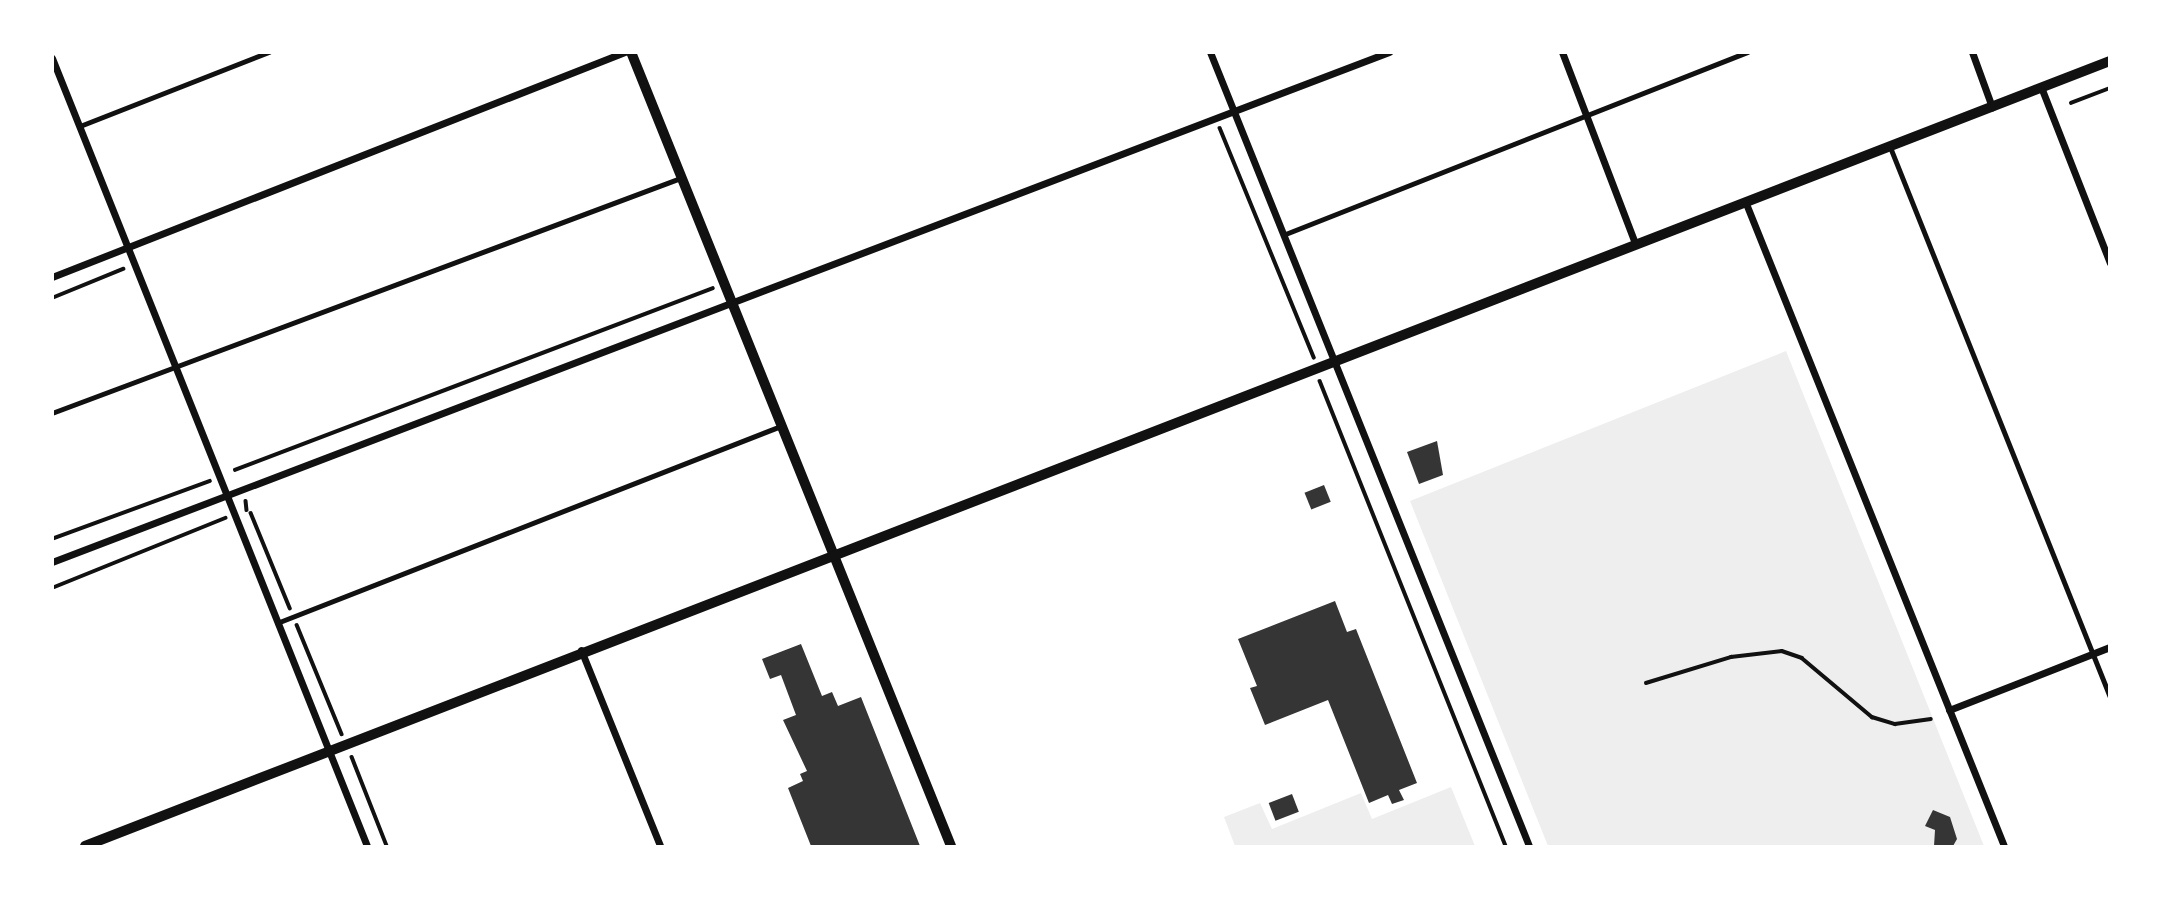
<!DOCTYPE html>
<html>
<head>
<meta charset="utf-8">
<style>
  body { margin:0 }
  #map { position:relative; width:2162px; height:899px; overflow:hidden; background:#fff; font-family:"Varela Round",sans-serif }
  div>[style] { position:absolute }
  .green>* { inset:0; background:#eee }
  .building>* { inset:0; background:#353535; transform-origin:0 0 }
  .path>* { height:3.5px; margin:-1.75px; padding:0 1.75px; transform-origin:1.75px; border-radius:1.75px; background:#111 }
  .service>* { height:4.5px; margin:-2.25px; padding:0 2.25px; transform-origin:2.25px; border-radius:2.25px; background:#111 }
  .minor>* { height:7px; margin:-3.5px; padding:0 3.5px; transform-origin:3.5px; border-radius:3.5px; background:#111 }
  .tertiary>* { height:10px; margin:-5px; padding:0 5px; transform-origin:5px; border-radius:5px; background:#111 }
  span { translate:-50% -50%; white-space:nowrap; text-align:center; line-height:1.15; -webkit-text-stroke:5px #fff; paint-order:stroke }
  .frame { position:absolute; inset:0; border:54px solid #fff; pointer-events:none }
</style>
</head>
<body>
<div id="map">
  <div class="green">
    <div style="clip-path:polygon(1786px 351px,1984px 846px,1548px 846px,1410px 501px)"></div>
    <div style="clip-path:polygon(1451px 787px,1475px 846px,1235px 846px,1224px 817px,1260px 803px,1272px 829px,1361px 793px,1372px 819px)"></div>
  </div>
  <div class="building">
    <div style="clip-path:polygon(1437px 441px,1443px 475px,1419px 484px,1407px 452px)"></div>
    <div style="left:1324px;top:485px;width:18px;height:21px;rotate:68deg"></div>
    <div style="clip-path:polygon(1335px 601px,1347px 632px,1356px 629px,1417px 783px,1399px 790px,1404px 800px,1392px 804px,1388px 795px,1369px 803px,1328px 700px,1265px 725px,1250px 688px,1257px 686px,1238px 639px)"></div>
    <div style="clip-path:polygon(801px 644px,822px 696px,832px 692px,838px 706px,861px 697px,920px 846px,811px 846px,788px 788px,803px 781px,800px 774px,807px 771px,783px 720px,796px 715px,781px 675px,770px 679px,762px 659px)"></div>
    <div style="left:1292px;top:794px;width:19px;height:25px;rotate:69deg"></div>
    <div style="clip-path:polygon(1933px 810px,1950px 817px,1957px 839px,1953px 846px,1934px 846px,1935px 830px,1925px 826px)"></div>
  </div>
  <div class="path">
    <div style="left:2071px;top:103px;width:42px;rotate:-21deg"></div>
    <div style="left:1220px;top:128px;width:248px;rotate:67.7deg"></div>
    <div style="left:52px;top:298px;width:77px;rotate:-22.2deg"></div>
    <div style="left:1320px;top:381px;width:501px;rotate:68.2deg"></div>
    <div style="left:235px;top:470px;width:511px;rotate:-20.84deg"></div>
    <div style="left:246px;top:501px;width:9px;rotate:84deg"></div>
    <div style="left:251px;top:513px;width:103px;rotate:67.7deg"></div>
    <div style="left:52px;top:539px;width:168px;rotate:-20.2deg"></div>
    <div style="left:52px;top:588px;width:187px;rotate:-22deg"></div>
    <div style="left:297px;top:625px;width:118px;rotate:67.6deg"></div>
    <div style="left:1646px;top:683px;width:89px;rotate:-17deg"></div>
    <div style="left:1731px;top:657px;width:51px;rotate:-6.7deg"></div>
    <div style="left:1782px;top:651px;width:21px;rotate:19deg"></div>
    <div style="left:1802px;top:658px;width:92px;rotate:40.1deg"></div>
    <div style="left:1872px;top:717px;width:24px;rotate:17deg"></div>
    <div style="left:1895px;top:724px;width:36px;rotate:-8deg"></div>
    <div style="left:352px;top:757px;width:96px;rotate:68.5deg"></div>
  </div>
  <div class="service">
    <div style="left:80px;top:126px;width:203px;rotate:-21.4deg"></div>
    <div style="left:1890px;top:146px;width:592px;rotate:68.2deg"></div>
    <div style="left:1283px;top:235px;width:499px;rotate:-21.5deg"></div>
    <div style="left:52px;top:413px;width:671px;rotate:-20.49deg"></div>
    <div style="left:277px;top:623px;width:541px;rotate:-21.35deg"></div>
  </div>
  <div class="minor">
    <div style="left:1210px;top:52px;width:856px;rotate:68.11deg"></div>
    <div style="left:1562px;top:52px;width:204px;rotate:69.1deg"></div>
    <div style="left:1972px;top:52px;width:59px;rotate:70deg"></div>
    <div style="left:52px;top:58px;width:849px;rotate:68.21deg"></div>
    <div style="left:2041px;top:87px;width:189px;rotate:68.6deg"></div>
    <div style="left:1745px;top:201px;width:695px;rotate:68.12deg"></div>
    <div style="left:52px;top:277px;width:616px;rotate:-21.44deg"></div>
    <div style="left:52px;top:562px;width:1431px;rotate:-20.88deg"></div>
    <div style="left:581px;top:650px;width:211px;rotate:68deg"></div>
    <div style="left:1949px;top:710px;width:173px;rotate:-21.4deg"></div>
  </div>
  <div class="tertiary">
    <div style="left:631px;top:52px;width:856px;rotate:68.05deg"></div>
    <div style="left:85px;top:846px;width:2172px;rotate:-21.19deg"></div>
  </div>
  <div class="frame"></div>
</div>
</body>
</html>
